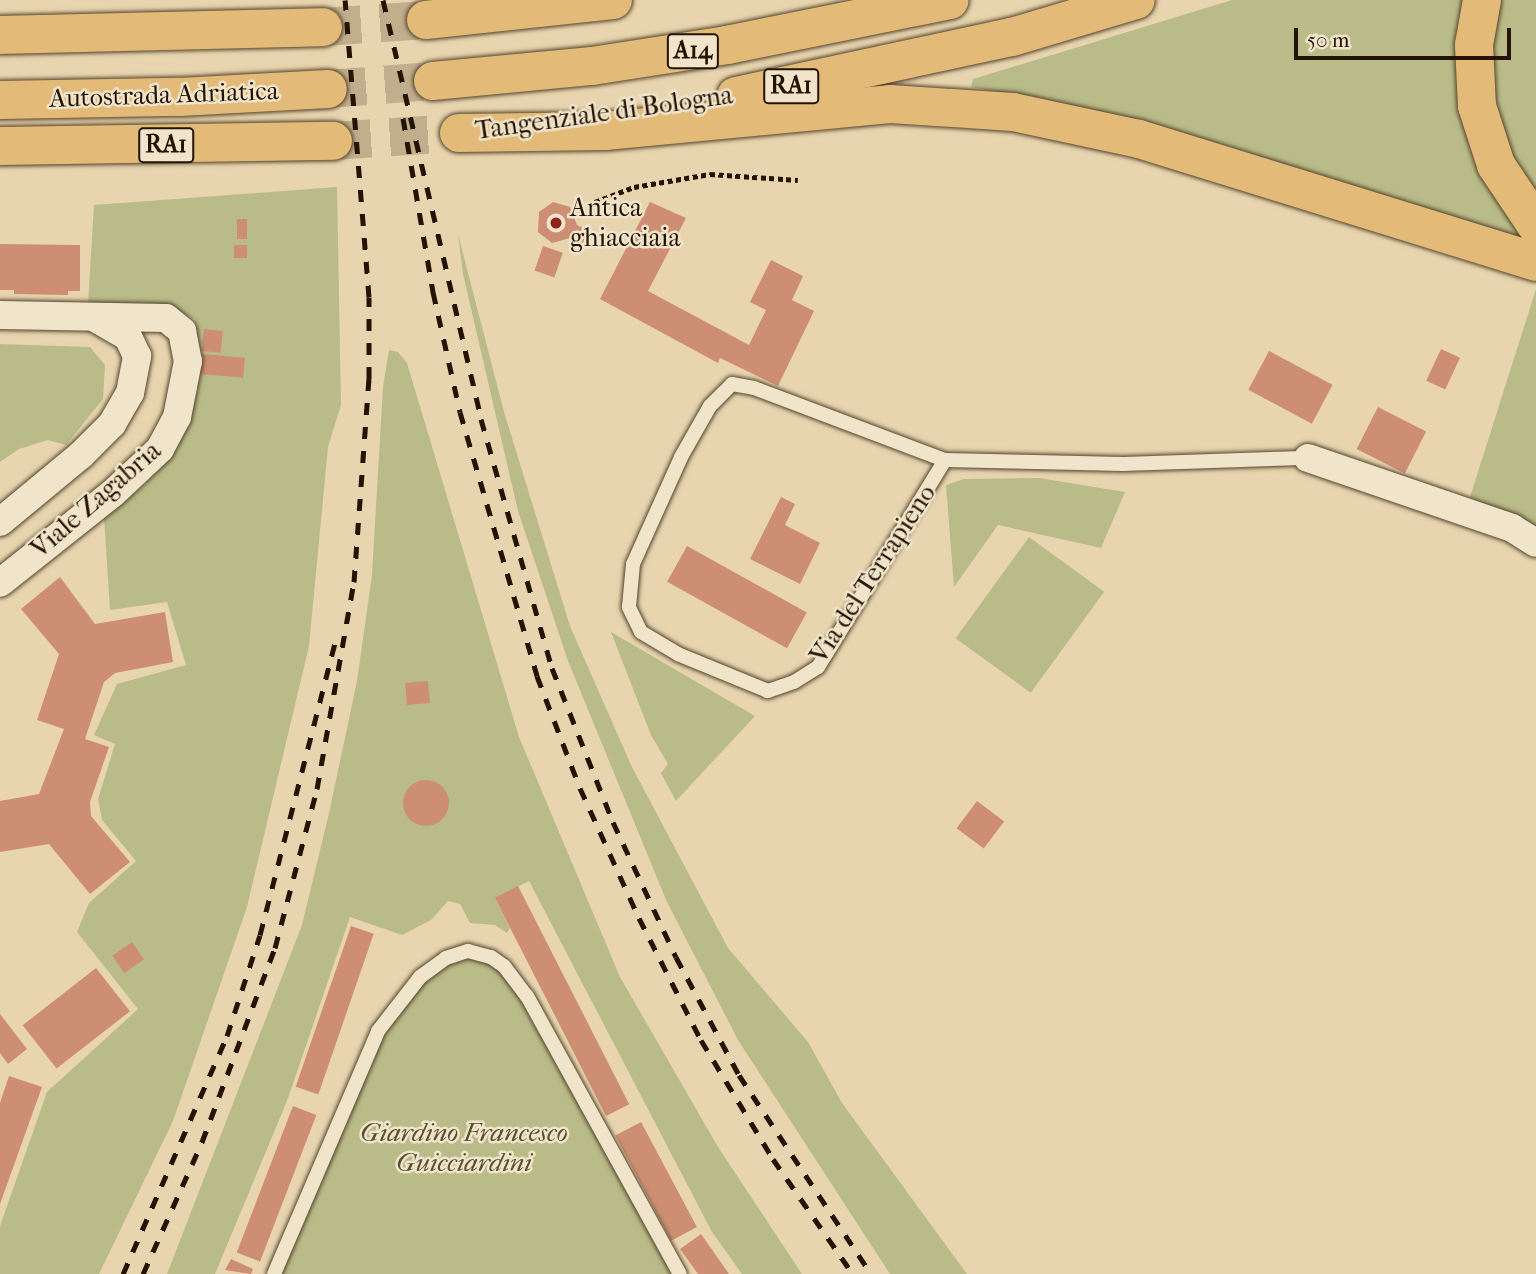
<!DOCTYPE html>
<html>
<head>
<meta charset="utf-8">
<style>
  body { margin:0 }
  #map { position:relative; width:1536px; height:1274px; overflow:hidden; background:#e8d5af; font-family:"IM FELL French Canon",serif }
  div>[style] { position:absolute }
  .green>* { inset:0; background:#b9bc88; transform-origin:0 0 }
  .building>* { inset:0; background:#ce8e73; transform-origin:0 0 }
  .round { border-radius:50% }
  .highway-tunnel>* { height:38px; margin-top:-19px; transform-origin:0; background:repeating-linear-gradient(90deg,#c1ae8c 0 38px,transparent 0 57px) }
  .path>* { height:4.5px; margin-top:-2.25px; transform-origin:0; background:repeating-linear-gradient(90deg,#231300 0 5px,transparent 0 8.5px) }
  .roads { filter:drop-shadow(0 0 2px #54442c) drop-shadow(0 0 2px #54442c) }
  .lane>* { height:14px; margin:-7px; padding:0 7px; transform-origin:7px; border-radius:7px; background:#f0e4cb }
  .street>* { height:28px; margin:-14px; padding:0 14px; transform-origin:14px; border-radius:14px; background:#f0e4cb }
  .highway>* { height:38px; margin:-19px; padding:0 19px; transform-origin:19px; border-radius:19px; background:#e4ba78 }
  .rail>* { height:5px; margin-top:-2.5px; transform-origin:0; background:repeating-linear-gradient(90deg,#231300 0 12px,transparent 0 24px) }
  .dots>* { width:19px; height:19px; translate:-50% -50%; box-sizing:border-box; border:4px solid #f0e4cb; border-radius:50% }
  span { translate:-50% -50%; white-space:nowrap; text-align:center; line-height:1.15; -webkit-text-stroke:5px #f0e4cb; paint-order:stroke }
  .shield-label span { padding:2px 5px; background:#f0e4cb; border:2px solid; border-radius:5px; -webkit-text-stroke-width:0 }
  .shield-label { font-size:24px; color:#231300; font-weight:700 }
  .street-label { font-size:26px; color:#231300 }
  .poi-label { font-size:26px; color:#231300 }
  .left { translate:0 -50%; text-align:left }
  .park-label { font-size:26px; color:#584e30; font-style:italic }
  .scale { position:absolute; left:1294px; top:28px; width:217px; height:32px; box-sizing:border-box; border:4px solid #231300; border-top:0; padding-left:9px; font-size:21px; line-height:24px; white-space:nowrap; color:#231300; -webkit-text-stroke:5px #f0e4cb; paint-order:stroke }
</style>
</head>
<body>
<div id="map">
  <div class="green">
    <div style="clip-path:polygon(1232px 0,1466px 0,1527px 241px,1096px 110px,971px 87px,973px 79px)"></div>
    <div style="clip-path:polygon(1498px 0,1536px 0,1536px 202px,1493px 122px,1488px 55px)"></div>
    <div style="clip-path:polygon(337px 187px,341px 405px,328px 447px,309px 646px,247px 907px,173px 1121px,99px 1274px,0 1274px,0 1226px,47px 1092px,138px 1009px,77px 932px,89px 903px,136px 861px,102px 820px,98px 799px,115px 744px,94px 735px,117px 684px,186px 665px,167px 602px,110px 610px,104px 517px,145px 485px,177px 442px,198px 390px,195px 319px,169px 306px,88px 304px,94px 205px)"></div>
    <div style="clip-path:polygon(458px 234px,504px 412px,570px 626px,631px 765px,728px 948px,808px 1042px,842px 1103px,967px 1274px,890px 1274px,738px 1040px,667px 902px,568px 661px,518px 511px,463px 274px)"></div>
    <div style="clip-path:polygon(1536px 289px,1536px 530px,1470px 497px)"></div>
    <div style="clip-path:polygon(0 344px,90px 347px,105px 365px,103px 399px,66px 445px,48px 440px,19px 449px,0 462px)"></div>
    <div style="clip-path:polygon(389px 350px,398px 352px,407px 363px,519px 737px,620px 977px,718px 1147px,802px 1274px,742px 1274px,712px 1232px,529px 881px,495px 898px,510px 928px,507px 933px,495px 925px,470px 923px,460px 904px,448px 901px,431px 920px,402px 935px,350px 917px,287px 1101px,215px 1274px,167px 1274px,302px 925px,329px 813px,357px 681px,372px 575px,383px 387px)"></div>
    <div style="clip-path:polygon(1039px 478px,1125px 492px,1101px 548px,998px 525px,954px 587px,946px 485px,964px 479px)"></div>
    <div style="left:1029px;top:537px;width:93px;height:125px;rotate:36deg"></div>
    <div style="clip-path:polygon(611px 632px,755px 716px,676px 801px,661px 773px,668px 764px,651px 735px)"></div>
    <div style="clip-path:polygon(458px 952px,504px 966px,680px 1274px,274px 1274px,388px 1014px)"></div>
  </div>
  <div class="building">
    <div style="clip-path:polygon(553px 202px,570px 207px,577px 225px,589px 231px,582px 244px,570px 238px,552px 243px,538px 232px,539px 212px)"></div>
    <div style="clip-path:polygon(650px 202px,686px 218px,648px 291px,749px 345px,766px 310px,750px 302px,771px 260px,803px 276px,792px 300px,814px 311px,778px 386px,720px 358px,718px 363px,600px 299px)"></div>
    <div style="left:237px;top:219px;width:10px;height:20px"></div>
    <div style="clip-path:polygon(0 244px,80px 245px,80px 291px,68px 291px,68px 295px,14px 294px,14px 290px,0 290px)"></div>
    <div style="left:234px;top:245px;width:13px;height:13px"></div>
    <div style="left:543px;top:246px;width:21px;height:26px;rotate:19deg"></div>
    <div style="left:204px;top:329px;width:19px;height:22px;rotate:6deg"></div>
    <div style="left:1441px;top:349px;width:21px;height:35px;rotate:25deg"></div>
    <div style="left:1269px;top:351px;width:72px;height:44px;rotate:28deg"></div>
    <div style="left:202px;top:354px;width:43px;height:20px;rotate:5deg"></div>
    <div style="left:1378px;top:407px;width:54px;height:47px;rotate:27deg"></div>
    <div style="clip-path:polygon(781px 497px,795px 504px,785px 525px,820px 543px,800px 584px,750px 559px)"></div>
    <div style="left:687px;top:546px;width:137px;height:41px;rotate:29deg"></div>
    <div style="clip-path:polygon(60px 577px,95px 624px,165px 612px,173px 662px,115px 673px,104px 682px,85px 739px,109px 747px,90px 802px,91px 816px,130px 862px,90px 894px,49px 844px,0 852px,0 801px,39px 794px,64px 729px,37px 720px,59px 654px,21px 609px)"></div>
    <div style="left:428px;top:681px;width:22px;height:23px;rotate:85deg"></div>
    <div class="round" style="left:403px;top:780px;width:46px;height:46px"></div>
    <div style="left:977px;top:801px;width:34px;height:34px;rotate:37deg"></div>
    <div style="left:518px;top:886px;width:245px;height:26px;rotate:63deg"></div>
    <div style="left:351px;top:926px;width:24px;height:170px;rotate:19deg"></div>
    <div style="left:132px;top:942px;width:21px;height:24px;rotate:55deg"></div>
    <div style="left:96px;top:968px;width:55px;height:93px;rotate:52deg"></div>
    <div style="clip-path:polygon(0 1014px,27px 1049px,8px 1064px,0 1053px)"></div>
    <div style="clip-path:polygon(9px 1076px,42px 1087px,0 1204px,0 1103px)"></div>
    <div style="left:293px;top:1106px;width:25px;height:157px;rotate:21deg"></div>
    <div style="left:641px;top:1122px;width:119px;height:29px;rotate:62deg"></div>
    <div style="clip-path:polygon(701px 1234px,729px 1274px,698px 1274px,680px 1249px)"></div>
    <div style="clip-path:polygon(231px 1259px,253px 1269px,251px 1274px,225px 1270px)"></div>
  </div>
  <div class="highway-tunnel">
    <div style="left:323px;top:27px;width:103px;rotate:-3.9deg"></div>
    <div style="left:328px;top:89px;width:105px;rotate:-4.4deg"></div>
    <div style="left:333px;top:141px;width:106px;rotate:-3.8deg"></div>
  </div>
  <div class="path">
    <div style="left:579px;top:208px;width:59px;rotate:-20.9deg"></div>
    <div style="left:634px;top:187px;width:77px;rotate:-9.7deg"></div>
    <div style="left:710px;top:174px;width:88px;rotate:3.9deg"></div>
  </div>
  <div class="roads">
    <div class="lane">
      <div style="left:945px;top:460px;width:243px;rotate:121.5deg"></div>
      <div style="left:818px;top:667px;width:28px;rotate:148deg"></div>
      <div style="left:794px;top:682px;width:28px;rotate:161deg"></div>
      <div style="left:768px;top:691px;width:97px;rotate:-157.7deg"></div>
      <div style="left:678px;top:654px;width:43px;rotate:-149.3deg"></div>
      <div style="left:641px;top:632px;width:28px;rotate:-116deg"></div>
      <div style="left:629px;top:607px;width:43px;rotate:-84.7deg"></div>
      <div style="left:633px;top:564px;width:117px;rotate:-65.8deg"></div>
      <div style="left:681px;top:457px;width:59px;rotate:-60.4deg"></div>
      <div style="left:710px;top:406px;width:31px;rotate:-45deg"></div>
      <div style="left:732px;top:384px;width:22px;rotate:10deg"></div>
      <div style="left:754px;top:388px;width:204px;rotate:20.7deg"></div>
      <div style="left:945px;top:460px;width:178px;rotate:1.3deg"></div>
      <div style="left:1123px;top:464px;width:185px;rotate:-1.9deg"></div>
      <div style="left:274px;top:1274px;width:264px;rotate:-66.8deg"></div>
      <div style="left:378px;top:1031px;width:68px;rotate:-52.1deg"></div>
      <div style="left:420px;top:977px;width:32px;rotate:-36deg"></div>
      <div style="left:446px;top:958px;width:23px;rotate:-18deg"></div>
      <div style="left:468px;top:951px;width:24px;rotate:15deg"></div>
      <div style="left:491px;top:957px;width:16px;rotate:35deg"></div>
      <div style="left:504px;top:966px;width:38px;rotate:53deg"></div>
      <div style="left:527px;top:996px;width:317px;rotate:61.2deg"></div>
    </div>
    <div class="street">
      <div style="left:0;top:315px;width:166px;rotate:1deg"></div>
      <div style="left:166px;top:318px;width:21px;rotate:39deg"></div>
      <div style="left:182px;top:331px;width:31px;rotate:79deg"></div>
      <div style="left:188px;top:361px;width:57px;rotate:101.1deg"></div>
      <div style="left:177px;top:417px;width:36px;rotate:118deg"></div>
      <div style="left:160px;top:449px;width:64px;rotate:136.9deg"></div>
      <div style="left:113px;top:493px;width:144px;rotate:141.5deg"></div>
      <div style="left:1308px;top:458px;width:216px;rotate:18.9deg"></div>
      <div style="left:1512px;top:528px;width:28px;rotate:32deg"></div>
      <div style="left:0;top:522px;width:105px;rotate:-39.6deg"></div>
      <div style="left:81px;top:455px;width:44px;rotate:-45deg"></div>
      <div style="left:112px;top:424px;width:36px;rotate:-60deg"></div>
      <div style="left:130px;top:393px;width:38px;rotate:-79deg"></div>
      <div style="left:137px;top:356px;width:21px;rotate:-115deg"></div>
      <div style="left:128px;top:337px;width:36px;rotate:-150deg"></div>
    </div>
    <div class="highway">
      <div style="left:1482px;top:0;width:46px;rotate:100.1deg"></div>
      <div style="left:1474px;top:45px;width:61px;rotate:87.2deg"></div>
      <div style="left:1477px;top:106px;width:62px;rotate:72.1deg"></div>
      <div style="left:1496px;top:165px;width:72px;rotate:56.3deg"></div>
      <div style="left:426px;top:20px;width:188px;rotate:-6.1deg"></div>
      <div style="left:0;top:35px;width:323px;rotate:-1.4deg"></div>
      <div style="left:433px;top:81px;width:160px;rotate:-5.4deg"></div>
      <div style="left:592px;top:66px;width:137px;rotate:-8.8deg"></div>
      <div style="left:727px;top:45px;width:227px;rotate:-11.4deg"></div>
      <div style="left:736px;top:96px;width:282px;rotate:-12.1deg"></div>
      <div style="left:1012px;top:37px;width:129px;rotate:-16.6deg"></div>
      <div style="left:0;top:100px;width:180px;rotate:-1deg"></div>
      <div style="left:180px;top:97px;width:148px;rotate:-3.1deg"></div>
      <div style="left:459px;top:133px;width:146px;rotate:-0.8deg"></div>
      <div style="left:605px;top:131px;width:286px;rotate:-5.4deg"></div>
      <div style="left:890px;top:104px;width:123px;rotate:3.7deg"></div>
      <div style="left:1013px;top:112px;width:129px;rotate:12.1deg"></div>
      <div style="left:1139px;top:139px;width:416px;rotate:17.2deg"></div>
      <div style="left:0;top:146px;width:333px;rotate:-0.9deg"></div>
    </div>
  </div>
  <div class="rail">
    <div style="left:383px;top:0;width:430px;rotate:76.8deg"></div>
    <div style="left:481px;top:419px;width:259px;rotate:74.1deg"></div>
    <div style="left:552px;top:668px;width:166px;rotate:68.4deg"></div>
    <div style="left:613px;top:822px;width:149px;rotate:65deg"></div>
    <div style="left:676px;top:957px;width:134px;rotate:61.9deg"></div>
    <div style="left:739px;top:1075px;width:239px;rotate:56.4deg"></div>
    <div style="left:403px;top:118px;width:177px;rotate:80.2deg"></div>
    <div style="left:433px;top:292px;width:123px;rotate:77.3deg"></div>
    <div style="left:460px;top:412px;width:275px;rotate:73.7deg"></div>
    <div style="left:537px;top:676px;width:120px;rotate:69deg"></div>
    <div style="left:580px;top:788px;width:143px;rotate:65.6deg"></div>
    <div style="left:639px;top:918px;width:137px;rotate:63.1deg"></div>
    <div style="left:701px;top:1040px;width:139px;rotate:58.8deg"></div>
    <div style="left:773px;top:1159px;width:140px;rotate:55.2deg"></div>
    <div style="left:123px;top:1274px;width:260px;rotate:-66.4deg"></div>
    <div style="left:227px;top:1036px;width:106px;rotate:-71.9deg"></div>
    <div style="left:260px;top:935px;width:310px;rotate:-75.6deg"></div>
    <div style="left:143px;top:1274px;width:145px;rotate:-65.9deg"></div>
    <div style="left:202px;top:1142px;width:207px;rotate:-69.4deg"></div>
    <div style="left:275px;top:948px;width:164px;rotate:-75.2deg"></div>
    <div style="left:317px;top:789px;width:210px;rotate:-79.9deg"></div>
    <div style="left:354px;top:582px;width:204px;rotate:-85.8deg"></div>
    <div style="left:369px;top:379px;width:82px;rotate:-90deg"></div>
    <div style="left:369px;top:297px;width:298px;rotate:-94.6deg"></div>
  </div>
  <div class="dots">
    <div style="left:556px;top:223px;background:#8f2418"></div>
  </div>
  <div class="shield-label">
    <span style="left:693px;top:51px">A14</span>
    <span style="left:791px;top:86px">RA1</span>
    <span style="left:166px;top:145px">RA1</span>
  </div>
  <div class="street-label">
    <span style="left:164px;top:95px;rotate:-2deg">Autostrada Adriatica</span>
    <span style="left:604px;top:113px;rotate:-8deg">Tangenziale di Bologna</span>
    <span style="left:96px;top:500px;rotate:-41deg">Viale Zagabria</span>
    <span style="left:873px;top:574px;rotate:-57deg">Via del Terrapieno</span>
  </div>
  <div class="poi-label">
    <span class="left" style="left:570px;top:223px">Antica<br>ghiacciaia</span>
  </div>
  <div class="park-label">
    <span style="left:464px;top:1148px">Giardino Francesco<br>Guicciardini</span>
  </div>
  <div class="scale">50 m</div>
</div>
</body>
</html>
